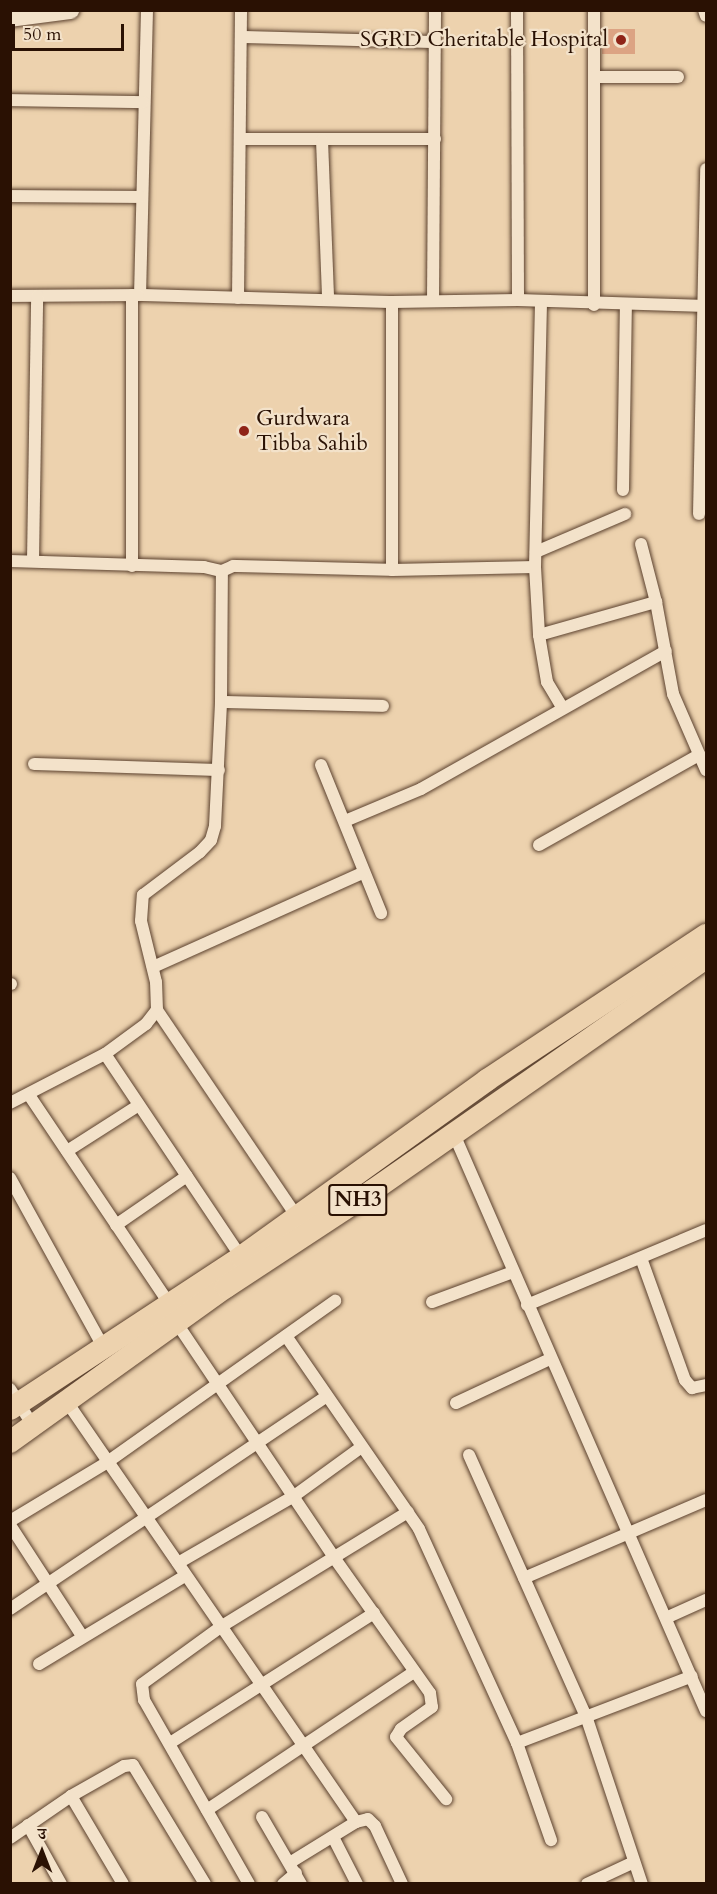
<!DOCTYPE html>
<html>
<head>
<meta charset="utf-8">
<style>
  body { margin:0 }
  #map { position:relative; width:717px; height:1894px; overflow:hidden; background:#edd2ae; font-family:Cardo,"Noto Serif Devanagari",serif }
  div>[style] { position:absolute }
  .building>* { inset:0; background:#dca383; transform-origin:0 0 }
  .roads { filter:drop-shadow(0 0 2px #5b412e) drop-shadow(0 0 2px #5b412e) }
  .street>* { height:12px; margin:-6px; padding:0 6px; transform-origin:6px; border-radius:6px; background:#f3e2ca }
  .secondary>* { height:18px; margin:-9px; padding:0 9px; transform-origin:9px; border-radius:9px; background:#f3e2ca }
  .highway>* { height:22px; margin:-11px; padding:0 11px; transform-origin:11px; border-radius:11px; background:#edd2ae }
  .dots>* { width:16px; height:16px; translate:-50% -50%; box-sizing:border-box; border:3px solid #f3e2ca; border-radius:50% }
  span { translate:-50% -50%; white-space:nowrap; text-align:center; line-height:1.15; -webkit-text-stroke:4.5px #f3e2ca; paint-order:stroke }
  .shield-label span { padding:2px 4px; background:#f3e2ca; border:2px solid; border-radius:4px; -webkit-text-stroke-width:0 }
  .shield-label { font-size:21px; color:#2a1103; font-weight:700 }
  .poi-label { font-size:22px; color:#2a1103 }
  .right { translate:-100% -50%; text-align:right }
  .left { translate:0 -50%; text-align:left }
  .frame { position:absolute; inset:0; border:12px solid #2a1103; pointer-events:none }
  .north { position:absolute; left:12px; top:1822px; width:60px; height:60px; -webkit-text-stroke:4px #f3e2ca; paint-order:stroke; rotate:0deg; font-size:16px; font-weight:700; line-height:24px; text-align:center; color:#2a1103 }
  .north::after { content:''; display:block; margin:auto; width:21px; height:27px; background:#2a1103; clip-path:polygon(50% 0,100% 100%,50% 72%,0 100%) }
  .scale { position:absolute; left:12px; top:24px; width:112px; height:27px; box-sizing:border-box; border:3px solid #2a1103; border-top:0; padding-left:8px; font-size:18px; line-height:21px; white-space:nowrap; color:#2a1103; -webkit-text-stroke:4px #f3e2ca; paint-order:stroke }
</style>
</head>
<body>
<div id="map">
  <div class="building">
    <div style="left:602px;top:29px;width:33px;height:25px"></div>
  </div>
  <div class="roads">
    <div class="street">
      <div style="left:147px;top:10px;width:285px;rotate:91.4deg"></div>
      <div style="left:140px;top:295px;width:252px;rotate:1.6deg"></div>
      <div style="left:392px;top:302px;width:268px;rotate:90deg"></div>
      <div style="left:392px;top:570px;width:143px;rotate:-1.2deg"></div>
      <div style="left:535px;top:567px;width:68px;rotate:86.6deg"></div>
      <div style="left:539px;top:635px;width:122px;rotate:-15.8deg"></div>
      <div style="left:656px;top:602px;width:94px;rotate:79.5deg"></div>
      <div style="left:673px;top:694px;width:83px;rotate:66.5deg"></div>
      <div style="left:517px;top:10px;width:290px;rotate:89.8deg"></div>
      <div style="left:594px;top:10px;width:295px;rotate:90deg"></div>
      <div style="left:704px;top:10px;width:6px;rotate:72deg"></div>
      <div style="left:241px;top:37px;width:194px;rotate:1.5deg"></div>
      <div style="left:594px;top:77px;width:84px"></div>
      <div style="left:10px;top:100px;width:133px;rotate:0.9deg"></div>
      <div style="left:240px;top:139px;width:195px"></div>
      <div style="left:322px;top:140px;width:159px;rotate:87.8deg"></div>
      <div style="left:10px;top:196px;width:130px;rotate:0.4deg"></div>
      <div style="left:132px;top:295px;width:271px;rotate:90deg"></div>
      <div style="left:10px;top:296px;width:128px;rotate:-0.4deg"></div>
      <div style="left:238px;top:298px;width:288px;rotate:-89.4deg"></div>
      <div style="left:433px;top:300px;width:290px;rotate:-89.6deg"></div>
      <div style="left:392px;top:302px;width:126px;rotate:-0.9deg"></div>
      <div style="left:518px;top:300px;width:188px;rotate:1.8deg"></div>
      <div style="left:623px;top:490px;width:186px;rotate:-89.1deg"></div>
      <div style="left:699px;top:514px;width:345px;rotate:-88.8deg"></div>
      <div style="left:641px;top:544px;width:60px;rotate:75.5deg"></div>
      <div style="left:536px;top:552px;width:97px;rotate:-23.1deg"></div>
      <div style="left:10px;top:561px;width:194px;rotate:1.8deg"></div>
      <div style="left:204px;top:567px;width:18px;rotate:13deg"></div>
      <div style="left:33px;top:561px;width:265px;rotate:-89.1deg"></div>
      <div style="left:535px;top:567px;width:266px;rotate:-88.7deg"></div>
      <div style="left:539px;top:635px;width:48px;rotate:80.3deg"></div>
      <div style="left:547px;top:682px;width:29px;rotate:59deg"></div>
      <div style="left:221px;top:702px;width:162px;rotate:1.4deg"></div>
      <div style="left:34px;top:764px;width:185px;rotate:1.9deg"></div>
      <div style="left:321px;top:765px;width:160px;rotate:67.9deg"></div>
      <div style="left:345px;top:821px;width:82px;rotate:-22.8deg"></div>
      <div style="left:421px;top:789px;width:281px;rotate:-29.4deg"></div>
      <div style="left:539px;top:845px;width:184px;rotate:-29.4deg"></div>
      <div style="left:153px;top:967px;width:229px;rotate:-24.2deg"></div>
      <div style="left:10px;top:984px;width:1px"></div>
      <div style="left:157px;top:1010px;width:254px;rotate:55.9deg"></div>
      <div style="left:29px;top:1095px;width:253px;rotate:56.1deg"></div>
      <div style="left:10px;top:1103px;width:107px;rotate:-27.3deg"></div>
      <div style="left:453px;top:1132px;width:632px;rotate:66.4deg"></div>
      <div style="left:67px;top:1151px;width:85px;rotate:-32.6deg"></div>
      <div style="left:10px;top:1178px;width:194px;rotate:61.1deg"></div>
      <div style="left:116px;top:1225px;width:86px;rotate:-34.6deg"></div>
      <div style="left:241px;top:1257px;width:244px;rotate:-123.8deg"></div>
      <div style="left:105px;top:1054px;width:51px;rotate:-36.2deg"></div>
      <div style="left:146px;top:1024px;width:18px;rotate:-52deg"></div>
      <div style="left:157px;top:1010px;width:28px;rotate:-92deg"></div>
      <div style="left:156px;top:982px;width:63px;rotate:-103.8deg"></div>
      <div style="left:141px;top:921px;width:26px;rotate:-86deg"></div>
      <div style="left:143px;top:895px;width:71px;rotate:-37deg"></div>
      <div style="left:200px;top:852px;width:16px;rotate:-47deg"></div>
      <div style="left:211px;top:840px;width:15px;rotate:-74deg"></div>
      <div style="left:215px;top:826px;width:124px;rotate:-87.2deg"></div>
      <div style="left:221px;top:702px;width:131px;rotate:-89.6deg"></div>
      <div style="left:222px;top:571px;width:12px;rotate:-24deg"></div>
      <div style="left:233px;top:566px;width:159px;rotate:1.4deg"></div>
      <div style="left:641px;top:1258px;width:130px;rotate:70.2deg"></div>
      <div style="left:685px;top:1380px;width:11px;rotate:49deg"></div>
      <div style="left:692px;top:1388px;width:14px;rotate:-12deg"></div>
      <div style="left:432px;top:1302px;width:86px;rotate:-20.3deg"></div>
      <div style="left:527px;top:1305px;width:194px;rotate:-22.7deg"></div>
      <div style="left:176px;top:1322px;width:282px;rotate:56.1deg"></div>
      <div style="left:333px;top:1556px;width:168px;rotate:54.7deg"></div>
      <div style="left:430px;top:1693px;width:14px;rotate:82deg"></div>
      <div style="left:432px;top:1707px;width:38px;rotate:145deg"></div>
      <div style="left:401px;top:1729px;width:9px;rotate:122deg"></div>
      <div style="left:396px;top:1737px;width:80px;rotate:51.1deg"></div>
      <div style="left:286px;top:1336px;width:234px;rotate:55.4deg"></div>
      <div style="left:419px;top:1529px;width:235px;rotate:65.4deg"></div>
      <div style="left:517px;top:1743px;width:103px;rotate:70.7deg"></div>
      <div style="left:10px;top:1389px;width:44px;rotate:58.1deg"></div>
      <div style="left:67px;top:1402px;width:510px;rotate:55.47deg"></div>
      <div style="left:456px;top:1403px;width:104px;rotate:-25.1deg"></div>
      <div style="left:469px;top:1455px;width:289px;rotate:65.9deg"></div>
      <div style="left:587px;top:1719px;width:174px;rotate:71.6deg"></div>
      <div style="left:10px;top:1521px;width:112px;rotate:-31.1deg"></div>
      <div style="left:106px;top:1463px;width:281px;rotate:-35.3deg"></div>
      <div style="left:10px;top:1525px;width:132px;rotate:57deg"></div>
      <div style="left:178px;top:1563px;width:134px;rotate:-30deg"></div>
      <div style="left:294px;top:1496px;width:82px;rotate:-36deg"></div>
      <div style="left:524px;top:1578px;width:198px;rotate:-23.2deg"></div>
      <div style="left:10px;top:1609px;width:381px;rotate:-33.9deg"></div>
      <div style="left:668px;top:1617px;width:42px;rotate:-24.1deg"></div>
      <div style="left:39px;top:1664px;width:170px;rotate:-31.1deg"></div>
      <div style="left:170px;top:1743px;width:242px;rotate:-32.5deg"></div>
      <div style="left:517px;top:1743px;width:187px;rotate:-20.9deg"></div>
      <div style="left:71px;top:1796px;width:102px;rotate:59.4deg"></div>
      <div style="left:207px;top:1810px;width:249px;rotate:-33.7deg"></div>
      <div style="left:262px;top:1817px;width:78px;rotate:59.8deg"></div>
      <div style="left:28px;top:1825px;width:68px;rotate:60.8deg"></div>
      <div style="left:333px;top:1837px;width:53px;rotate:62.9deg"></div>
      <div style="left:10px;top:1838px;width:74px;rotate:-34.5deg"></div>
      <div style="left:71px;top:1796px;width:61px;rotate:-29.5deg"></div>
      <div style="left:124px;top:1766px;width:9px;rotate:-6deg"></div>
      <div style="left:133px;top:1765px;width:139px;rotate:58.8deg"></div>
      <div style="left:291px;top:1862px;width:76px;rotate:-31.6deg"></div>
      <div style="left:356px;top:1822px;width:12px;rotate:-14deg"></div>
      <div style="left:368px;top:1819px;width:10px;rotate:45deg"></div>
      <div style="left:375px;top:1826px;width:64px;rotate:65deg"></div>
      <div style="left:249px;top:1884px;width:212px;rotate:-119.7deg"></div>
      <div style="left:144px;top:1700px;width:16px;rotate:-97deg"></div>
      <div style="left:142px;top:1684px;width:99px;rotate:-35.9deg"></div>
      <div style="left:222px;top:1626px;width:218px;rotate:-31.5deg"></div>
      <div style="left:283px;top:1884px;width:17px;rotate:-40deg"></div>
      <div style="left:587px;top:1884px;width:52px;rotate:-25.1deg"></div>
    </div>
    <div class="secondary">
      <div style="left:10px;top:18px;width:61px;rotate:-7.6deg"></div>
    </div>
    <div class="highway">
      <div style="left:10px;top:1409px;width:277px;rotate:-33.3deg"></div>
      <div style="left:241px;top:1257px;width:303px;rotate:-35.7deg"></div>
      <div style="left:487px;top:1080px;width:263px;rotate:-33.5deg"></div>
      <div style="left:10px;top:1442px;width:266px;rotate:-35.7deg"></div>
      <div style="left:226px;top:1287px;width:175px;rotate:-33.3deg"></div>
      <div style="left:372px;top:1191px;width:407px;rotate:-34.9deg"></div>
    </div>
  </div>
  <div class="dots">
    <div style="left:621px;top:40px;background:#8f2418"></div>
    <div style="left:244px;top:431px;background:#8f2418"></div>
  </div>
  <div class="shield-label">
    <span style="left:358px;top:1200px">NH3</span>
  </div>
  <div class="poi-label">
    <span class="right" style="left:608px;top:40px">SGRD Cheritable Hospital</span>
    <span class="left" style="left:256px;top:431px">Gurdwara<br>Tibba Sahib</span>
  </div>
  <div class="frame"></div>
  <div class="north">उ</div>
  <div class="scale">50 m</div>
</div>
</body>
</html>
